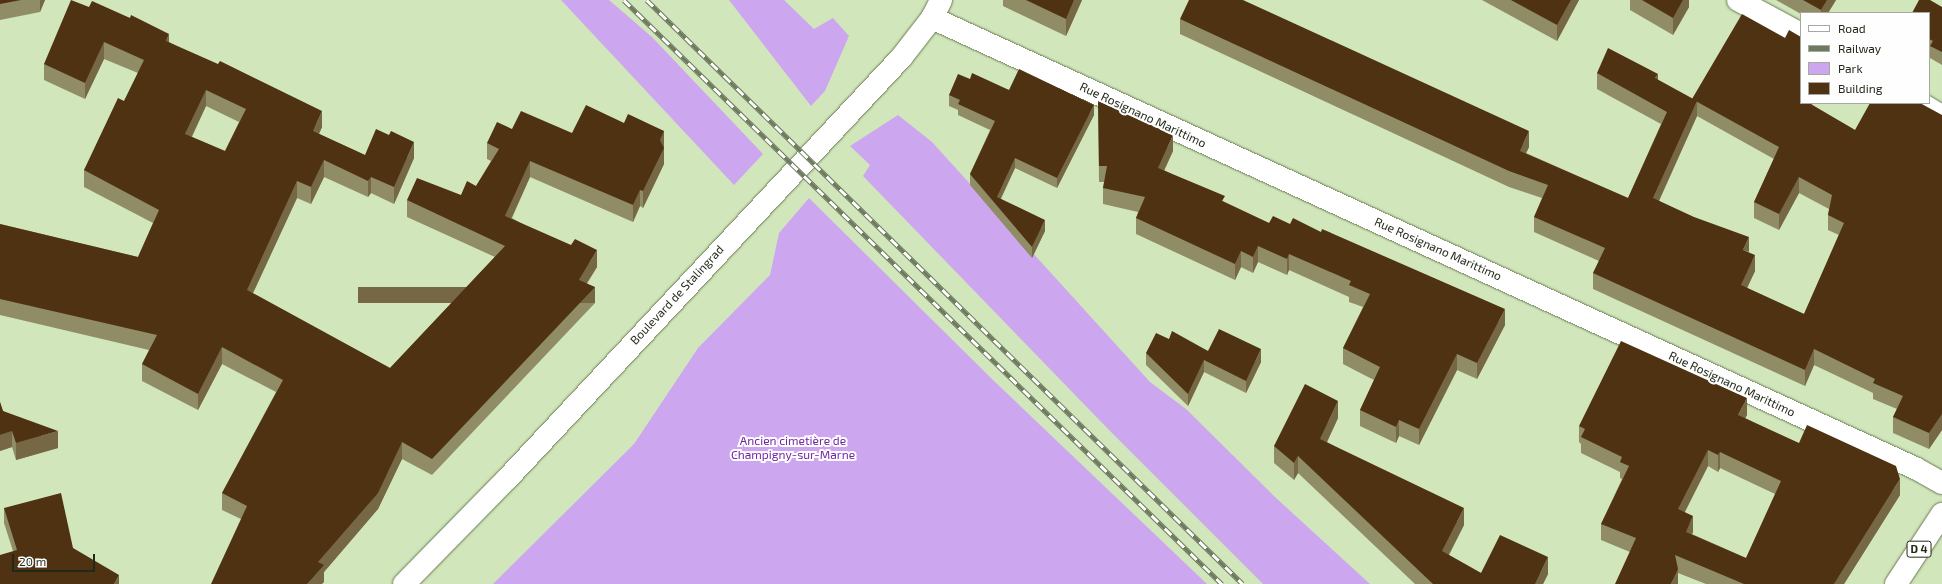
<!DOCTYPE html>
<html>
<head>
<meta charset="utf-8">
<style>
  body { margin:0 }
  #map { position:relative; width:1942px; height:584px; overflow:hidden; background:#d2e6bb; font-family:"Exo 2",sans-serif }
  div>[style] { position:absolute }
  .green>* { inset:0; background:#cca7f0 }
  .roads { filter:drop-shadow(0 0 1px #697a53) drop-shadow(0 0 1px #697a53) }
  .minor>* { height:22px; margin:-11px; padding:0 11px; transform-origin:11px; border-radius:11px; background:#fff }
  .major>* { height:22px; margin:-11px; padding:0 11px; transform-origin:11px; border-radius:11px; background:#fff }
  .rail>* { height:4.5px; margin-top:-2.25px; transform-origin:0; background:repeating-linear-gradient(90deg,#fefefe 0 9px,#6e7a5f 0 18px); box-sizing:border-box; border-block:1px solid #6e7a5f }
  .wall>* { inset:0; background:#908c66 }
  .shaded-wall>* { inset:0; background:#766845; transform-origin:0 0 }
  .building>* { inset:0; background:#4e3212 }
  span { translate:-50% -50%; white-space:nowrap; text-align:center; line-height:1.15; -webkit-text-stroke:4px #fefefe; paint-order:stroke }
  .shield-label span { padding:1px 3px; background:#fefefe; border:1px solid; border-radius:3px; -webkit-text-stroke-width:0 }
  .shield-label { font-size:11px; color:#222919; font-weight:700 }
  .street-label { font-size:12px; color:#222919 }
  .park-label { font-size:12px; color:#7325a7 }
  .legend { position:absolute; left:1800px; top:12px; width:130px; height:92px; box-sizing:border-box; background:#fefefe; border:1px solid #a6a9a2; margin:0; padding:5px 7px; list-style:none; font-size:12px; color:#222919 }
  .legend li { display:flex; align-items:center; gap:8px; height:20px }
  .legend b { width:20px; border:1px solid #a6a9a2 }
  .scale { position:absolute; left:12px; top:554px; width:83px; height:18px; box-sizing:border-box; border:2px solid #222919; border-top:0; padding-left:5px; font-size:12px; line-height:14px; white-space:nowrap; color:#222919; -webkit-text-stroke:3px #fefefe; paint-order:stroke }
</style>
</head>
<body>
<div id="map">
  <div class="green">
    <div style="clip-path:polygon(561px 0,609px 0,652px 37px,763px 154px,734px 185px)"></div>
    <div style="clip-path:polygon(729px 0,784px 0,814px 29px,833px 18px,849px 36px,825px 91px,811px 106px)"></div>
    <div style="clip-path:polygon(898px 115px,932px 142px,1150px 382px,1186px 409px,1275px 497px,1370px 584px,1263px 584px,1108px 429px,863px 176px,870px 165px,850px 146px)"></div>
    <div style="clip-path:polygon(809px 198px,994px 381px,1207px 584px,493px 584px,634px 444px,698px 348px,770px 275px,779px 233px)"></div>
  </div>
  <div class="roads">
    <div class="minor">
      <div style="left:1738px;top:0;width:72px;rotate:28.4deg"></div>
      <div style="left:932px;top:18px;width:1081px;rotate:24.6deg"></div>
      <div style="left:1915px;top:468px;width:31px;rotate:29deg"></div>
      <div style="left:1920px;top:103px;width:26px;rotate:31deg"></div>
    </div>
    <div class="major">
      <div style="left:404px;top:584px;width:147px;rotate:-45.6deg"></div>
      <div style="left:507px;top:479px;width:577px;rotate:-46.9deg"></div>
      <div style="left:901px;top:58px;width:51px;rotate:-52.2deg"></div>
      <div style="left:932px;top:18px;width:20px;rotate:-63deg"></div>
      <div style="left:1896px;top:584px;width:84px;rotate:-56.7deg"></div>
    </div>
  </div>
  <div class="rail">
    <div style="left:624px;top:0;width:836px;rotate:44.32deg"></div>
    <div style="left:647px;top:0;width:834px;rotate:44.42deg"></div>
  </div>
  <div class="wall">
    <div style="clip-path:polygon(0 0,45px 0,40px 12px,0 20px)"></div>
    <div style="clip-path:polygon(1003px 0,1082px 0,1066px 36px,1003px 6px)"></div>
    <div style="clip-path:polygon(1482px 0,1579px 0,1557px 41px)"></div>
    <div style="clip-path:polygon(1630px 0,1689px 0,1689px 7px,1673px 35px,1630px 10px)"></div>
    <div style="clip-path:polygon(1776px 0,1836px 0,1828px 13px,1801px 13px,1801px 14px)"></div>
    <div style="clip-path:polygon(evenodd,89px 7px,130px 18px,169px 42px,322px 127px,319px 134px,365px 155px,414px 158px,394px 204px,371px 193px,368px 197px,324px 177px,311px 204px,297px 198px,253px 293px,390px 368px,495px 257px,407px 217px,407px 200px,461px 195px,476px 186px,491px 161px,487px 159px,487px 143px,512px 129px,572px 133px,624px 123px,664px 131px,664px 164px,643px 208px,640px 206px,633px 222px,530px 177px,512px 218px,597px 267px,587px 283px,595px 303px,432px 475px,402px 459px,378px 509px,324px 572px,324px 582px,241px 519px,222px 510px,222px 493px,276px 392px,222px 364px,198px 410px,142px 381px,142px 364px,149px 350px,0 315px,0 224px,138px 257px,153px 223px,84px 187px,84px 170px,124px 101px,138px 73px,104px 59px,85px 99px,44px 80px,44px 64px,89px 7px,206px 106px,239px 122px,225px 151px,192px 137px,206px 106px)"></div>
    <div style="clip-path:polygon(1942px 7px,1942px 65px,1930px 58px,1930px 53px,1929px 52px,1929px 13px)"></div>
    <div style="clip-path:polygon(evenodd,1180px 19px,1529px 147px,1526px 153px,1628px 198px,1661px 124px,1597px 89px,1597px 73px,1658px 80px,1692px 99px,1813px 103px,1812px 105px,1855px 130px,1942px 115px,1942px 430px,1929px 449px,1893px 433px,1893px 417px,1897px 409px,1873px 399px,1873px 393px,1814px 365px,1805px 386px,1593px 289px,1593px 273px,1599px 261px,1534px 232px,1534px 217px,1542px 198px,1509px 187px,1180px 34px,1180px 19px,1697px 116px,1774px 159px,1754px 202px,1754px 218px,1779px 230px,1799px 193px,1829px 209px,1828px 215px,1828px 230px,1839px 235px,1804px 314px,1747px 288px,1755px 271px,1749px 253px,1659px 201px,1697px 116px)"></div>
    <div style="clip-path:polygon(970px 79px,1009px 90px,1094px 115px,1057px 188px,1015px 168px,1001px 199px,1045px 231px,1032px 258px,970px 185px,970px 174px,990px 130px,958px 115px,958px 110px,949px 106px,949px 95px)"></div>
    <div style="clip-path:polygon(1098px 101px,1173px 151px,1164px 170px,1225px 202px,1269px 223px,1505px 325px,1477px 379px,1457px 370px,1419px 445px,1399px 436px,1396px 443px,1360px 426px,1360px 410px,1374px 380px,1343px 364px,1343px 348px,1363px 307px,1349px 302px,1349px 297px,1289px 270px,1287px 275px,1258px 262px,1253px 273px,1241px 267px,1235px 280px,1136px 234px,1136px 218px,1138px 212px,1103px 204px,1103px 188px,1104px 182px,1099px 182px)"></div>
    <div style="clip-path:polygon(1169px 339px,1208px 351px,1261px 362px,1246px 393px,1204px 372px,1188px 406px,1146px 365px,1146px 353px)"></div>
    <div style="clip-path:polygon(0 402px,3px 411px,58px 448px,16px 460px,12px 447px,0 451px)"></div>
    <div style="clip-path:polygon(evenodd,1747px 415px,1745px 418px,1900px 495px,1844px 584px,1706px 584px,1678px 573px,1678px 584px,1630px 552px,1601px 540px,1601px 524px,1622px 479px,1620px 478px,1620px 472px,1581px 453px,1581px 444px,1579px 442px,1579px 426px,1747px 415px,1708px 466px,1718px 472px,1720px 468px,1775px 494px,1746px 558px,1692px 534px,1693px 532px,1685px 512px,1708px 466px)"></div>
    <div style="clip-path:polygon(1338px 418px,1327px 442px,1464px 525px,1449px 555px,1481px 573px,1548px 574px,1543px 584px,1415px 584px,1298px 473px,1294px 480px,1274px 463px,1274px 446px)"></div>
    <div style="clip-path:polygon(4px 508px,73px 548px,119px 584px,13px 551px,4px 523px)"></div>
  </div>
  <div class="shaded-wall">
    <div style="clip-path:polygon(40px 0,45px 0,40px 12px)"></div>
    <div style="clip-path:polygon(1074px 0,1082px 0,1066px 36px,1066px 19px)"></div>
    <div style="clip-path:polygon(1571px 0,1579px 0,1557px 41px,1557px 25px)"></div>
    <div style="clip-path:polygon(1683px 0,1689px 0,1689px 7px,1673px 35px,1673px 18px)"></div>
    <div style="clip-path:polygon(1827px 0,1836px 0,1828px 13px,1821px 13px,1821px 10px)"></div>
    <div style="clip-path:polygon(169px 34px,169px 50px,166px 41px)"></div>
    <div style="clip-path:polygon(104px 42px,104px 59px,85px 99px,85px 83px)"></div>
    <div style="clip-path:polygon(1658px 74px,1658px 89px,1655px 78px)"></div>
    <div style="clip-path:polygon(206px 90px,206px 106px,185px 150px,185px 134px)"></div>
    <div style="clip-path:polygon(1697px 101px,1697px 116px,1653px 214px,1653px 198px)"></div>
    <div style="clip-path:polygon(1094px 105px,1094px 115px,1057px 188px,1057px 178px)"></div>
    <div style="clip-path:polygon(322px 111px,322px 127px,313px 147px,313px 131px)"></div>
    <div style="clip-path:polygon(664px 131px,664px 148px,660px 140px)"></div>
    <div style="clip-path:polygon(1529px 131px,1529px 147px,1520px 166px,1520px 151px)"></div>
    <div style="clip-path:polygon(1173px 135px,1173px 151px,1158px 184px,1158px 168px)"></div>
    <div style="clip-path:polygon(414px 142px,414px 158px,394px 204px,394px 187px)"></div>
    <div style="clip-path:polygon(664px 148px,664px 164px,643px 208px,643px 191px)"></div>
    <div style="clip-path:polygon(1015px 158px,1015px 168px,997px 206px,997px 197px)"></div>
    <div style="clip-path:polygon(324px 160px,324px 177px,311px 204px,311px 187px)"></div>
    <div style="clip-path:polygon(530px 161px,530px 177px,505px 232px,505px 216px)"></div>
    <div style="clip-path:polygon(371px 177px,371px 193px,368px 197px,368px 181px)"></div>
    <div style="clip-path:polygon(1799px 177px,1799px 193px,1779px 230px,1779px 214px)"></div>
    <div style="clip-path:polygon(297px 181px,297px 198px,247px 306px,247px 290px)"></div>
    <div style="clip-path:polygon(640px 190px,640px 206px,633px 222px,633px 205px)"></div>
    <div style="clip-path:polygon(1045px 220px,1045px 231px,1032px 258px,1032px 247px)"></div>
    <div style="clip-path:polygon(1749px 237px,1749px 252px,1743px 250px)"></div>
    <div style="clip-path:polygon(1258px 246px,1258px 262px,1253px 273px,1253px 257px)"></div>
    <div style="clip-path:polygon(597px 250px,597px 267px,579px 296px,579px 280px)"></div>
    <div style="clip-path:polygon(1241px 251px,1241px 267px,1235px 280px,1235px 264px)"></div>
    <div style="clip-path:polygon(1289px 254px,1289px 270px,1287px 275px,1287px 259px)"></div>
    <div style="clip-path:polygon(1755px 255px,1755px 271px,1741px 301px,1741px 285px)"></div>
    <div style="left:595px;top:287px;width:16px;height:237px;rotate:90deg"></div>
    <div style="clip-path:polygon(1505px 309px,1505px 325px,1477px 379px,1477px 363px)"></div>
    <div style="clip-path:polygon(222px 347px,222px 364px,198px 410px,198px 394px)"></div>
    <div style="clip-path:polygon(1261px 349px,1261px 362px,1246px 393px,1246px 381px)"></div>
    <div style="clip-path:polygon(1814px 349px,1814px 365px,1805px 386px,1805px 370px)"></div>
    <div style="clip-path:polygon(1457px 354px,1457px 370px,1419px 445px,1419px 429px)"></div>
    <div style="clip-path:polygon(1204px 360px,1204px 372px,1188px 406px,1188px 394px)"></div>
    <div style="clip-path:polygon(1747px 398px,1747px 415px,1738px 431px,1738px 415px)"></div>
    <div style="clip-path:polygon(1338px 401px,1338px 418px,1320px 457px,1320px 439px)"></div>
    <div style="clip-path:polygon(1942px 414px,1942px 430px,1929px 449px,1929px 433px)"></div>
    <div style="clip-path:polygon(1399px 420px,1399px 436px,1396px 443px,1396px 427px)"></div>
    <div style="clip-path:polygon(12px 431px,12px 447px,0 451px,0 435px)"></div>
    <div style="clip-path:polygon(58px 431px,58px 448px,16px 460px,16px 443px)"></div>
    <div style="clip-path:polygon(402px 442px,402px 459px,378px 509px,324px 572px,324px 582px,322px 584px,307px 584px,318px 562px)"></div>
    <div style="clip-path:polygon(1708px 450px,1708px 466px,1678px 525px,1678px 509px)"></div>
    <div style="clip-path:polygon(1720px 452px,1720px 468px,1718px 472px,1718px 455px)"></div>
    <div style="clip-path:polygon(1298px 456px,1298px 473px,1294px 480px,1294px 463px)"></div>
    <div style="clip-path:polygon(1900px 479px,1900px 495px,1844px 584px,1834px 584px)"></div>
    <div style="clip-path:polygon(1464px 508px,1464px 525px,1442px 568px,1442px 551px)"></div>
    <div style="clip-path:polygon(1693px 516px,1693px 532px,1686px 548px,1686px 532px)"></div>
    <div style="clip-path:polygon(1548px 557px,1548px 574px,1543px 584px,1535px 584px)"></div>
    <div style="clip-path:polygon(1678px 569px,1678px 584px,1671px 584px)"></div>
    <div style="clip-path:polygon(119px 575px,119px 584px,114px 584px)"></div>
  </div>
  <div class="building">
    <div style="clip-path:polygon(0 0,21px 0,0 4px)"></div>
    <div style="clip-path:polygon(evenodd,71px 0,89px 7px,92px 1px,130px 18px,131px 15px,169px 34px,166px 41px,218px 64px,220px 61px,322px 111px,313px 131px,365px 155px,376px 129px,389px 135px,391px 131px,414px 142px,394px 187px,371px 177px,368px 181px,324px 160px,311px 187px,297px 181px,247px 290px,390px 368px,505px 246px,407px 200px,417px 178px,461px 195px,467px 181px,476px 186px,499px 149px,487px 143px,497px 122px,512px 129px,521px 111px,572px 133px,586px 105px,624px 123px,628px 114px,664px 131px,660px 140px,664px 148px,643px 191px,640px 190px,633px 205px,530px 161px,505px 216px,571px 245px,575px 239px,597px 250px,579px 280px,595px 287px,432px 459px,402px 442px,378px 493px,318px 562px,324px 565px,307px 584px,211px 584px,247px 506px,222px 493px,283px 380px,222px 347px,198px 394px,142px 364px,157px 335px,0 299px,0 224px,138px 257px,159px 210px,84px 170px,118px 98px,124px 101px,144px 60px,104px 42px,85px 83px,44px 64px,71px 0,206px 90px,246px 109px,225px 151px,185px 134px,206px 90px)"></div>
    <div style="clip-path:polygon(1026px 0,1074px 0,1066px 19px)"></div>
    <div style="clip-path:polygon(1189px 0,1243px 0,1529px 131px,1520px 151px,1628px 198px,1667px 112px,1597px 73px,1608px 48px,1658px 74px,1655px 78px,1697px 101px,1653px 198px,1694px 217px,1749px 237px,1743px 250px,1755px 255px,1741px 285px,1804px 314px,1844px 223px,1828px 215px,1832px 195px,1799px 177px,1779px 214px,1754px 202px,1779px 147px,1692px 99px,1742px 14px,1785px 38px,1789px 30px,1801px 37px,1801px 103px,1809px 103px,1855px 130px,1870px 103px,1920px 103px,1942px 115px,1942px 414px,1929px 433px,1893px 417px,1903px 396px,1873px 383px,1875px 379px,1814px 349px,1805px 370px,1593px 273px,1605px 248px,1534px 217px,1548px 185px,1509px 171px,1180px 19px)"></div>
    <div style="clip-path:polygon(1511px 0,1571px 0,1557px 25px)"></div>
    <div style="clip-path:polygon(1642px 0,1683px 0,1673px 18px)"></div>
    <div style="clip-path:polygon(1803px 0,1827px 0,1821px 10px)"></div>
    <div style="clip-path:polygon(1919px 0,1930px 0,1942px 7px,1942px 52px,1930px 46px,1933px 41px,1929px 39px,1929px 13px,1912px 13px)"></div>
    <div style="clip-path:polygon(1019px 69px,1094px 105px,1057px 178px,1015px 158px,997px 197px,1045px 220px,1032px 247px,970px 174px,995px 121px,958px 104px,960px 100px,949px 95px,958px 74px,970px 79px,972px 73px,1009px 90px)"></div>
    <div style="clip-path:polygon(1098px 101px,1173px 135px,1158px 168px,1225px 196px,1222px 201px,1269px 223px,1273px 216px,1290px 224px,1293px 218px,1321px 232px,1322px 229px,1505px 309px,1477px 363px,1457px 354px,1419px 429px,1399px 420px,1396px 427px,1360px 410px,1380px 367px,1343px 348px,1370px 294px,1349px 285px,1351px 281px,1289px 254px,1287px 259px,1258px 246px,1253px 257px,1241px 251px,1235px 264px,1136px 218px,1145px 197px,1103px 188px,1107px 166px,1099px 166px)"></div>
    <div style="clip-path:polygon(1219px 329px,1261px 349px,1246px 381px,1204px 360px,1188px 394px,1146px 353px,1156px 333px,1169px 339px,1172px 331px,1208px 351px)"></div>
    <div style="clip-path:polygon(evenodd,1621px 341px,1747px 398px,1738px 415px,1799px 443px,1807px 425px,1896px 466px,1900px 479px,1834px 584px,1744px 584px,1675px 555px,1678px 569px,1671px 584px,1615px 584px,1636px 538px,1601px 524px,1629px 466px,1620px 462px,1622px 457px,1581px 437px,1585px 429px,1579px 426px,1621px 341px,1708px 450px,1718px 455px,1720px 452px,1781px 481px,1746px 558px,1686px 532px,1693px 516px,1678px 509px,1708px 450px)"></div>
    <div style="clip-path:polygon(1305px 384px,1338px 401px,1320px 439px,1464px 508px,1442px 551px,1481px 573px,1500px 535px,1548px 557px,1535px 584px,1433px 584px,1298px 456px,1294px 463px,1274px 446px)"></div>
    <div style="clip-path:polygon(0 402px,3px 411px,58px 431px,16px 443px,12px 431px,0 435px)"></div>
    <div style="clip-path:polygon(61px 493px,73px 548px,119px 575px,114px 584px,0 584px,0 555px,17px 550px,4px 508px)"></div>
  </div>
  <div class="shield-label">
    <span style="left:1919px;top:549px">D 4</span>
  </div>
  <div class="street-label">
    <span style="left:1143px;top:115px;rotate:25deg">Rue Rosignano Marittimo</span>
    <span style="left:1438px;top:249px;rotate:24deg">Rue Rosignano Marittimo</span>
    <span style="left:677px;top:295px;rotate:-47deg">Boulevard de Stalingrad</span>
    <span style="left:1732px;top:384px;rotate:25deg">Rue Rosignano Marittimo</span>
  </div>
  <div class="park-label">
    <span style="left:793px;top:448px">Ancien cimetière de<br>Champigny-sur-Marne</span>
  </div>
  <ul class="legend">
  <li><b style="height:5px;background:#fff"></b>Road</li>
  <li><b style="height:5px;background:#6e7a5f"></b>Railway</li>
  <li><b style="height:11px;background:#cca7f0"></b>Park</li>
  <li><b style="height:11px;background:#4e3212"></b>Building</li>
  </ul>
  <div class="scale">20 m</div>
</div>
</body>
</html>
